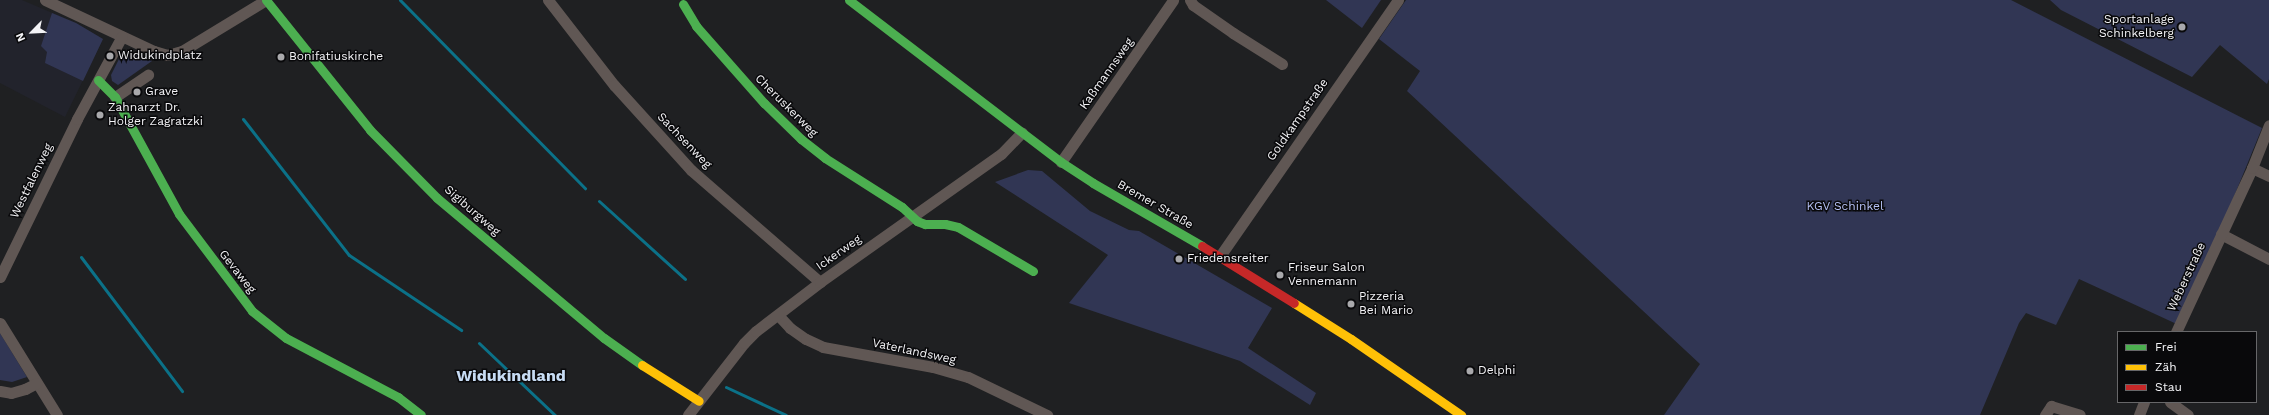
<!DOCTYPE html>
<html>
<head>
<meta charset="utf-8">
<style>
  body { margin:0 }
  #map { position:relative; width:2269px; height:415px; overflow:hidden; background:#1f2022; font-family:"Work Sans",sans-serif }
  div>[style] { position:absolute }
  .built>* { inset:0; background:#22232c }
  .green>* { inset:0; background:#313654 }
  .stream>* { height:3px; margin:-1.5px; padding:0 1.5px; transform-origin:1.5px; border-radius:1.5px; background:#0b7188 }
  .street>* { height:11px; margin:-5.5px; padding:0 5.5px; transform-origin:5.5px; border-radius:5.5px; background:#605754 }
  .fast>* { height:9px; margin:-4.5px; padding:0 4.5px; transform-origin:4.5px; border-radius:4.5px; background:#4caf50 }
  .slow>* { height:9px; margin:-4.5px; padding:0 4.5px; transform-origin:4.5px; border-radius:4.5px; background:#ffc107 }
  .jam>* { height:9px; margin:-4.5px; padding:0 4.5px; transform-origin:4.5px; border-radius:4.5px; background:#c62828 }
  .dots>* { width:11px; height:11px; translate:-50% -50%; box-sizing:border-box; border:2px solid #09090b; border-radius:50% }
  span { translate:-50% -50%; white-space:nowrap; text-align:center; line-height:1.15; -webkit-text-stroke:3px #09090b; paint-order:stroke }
  .poi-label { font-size:12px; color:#f3f3f6 }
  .right { translate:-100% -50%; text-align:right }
  .left { translate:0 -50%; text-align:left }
  .street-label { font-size:12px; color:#f3f3f6 }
  .park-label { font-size:12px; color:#b6c1f5 }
  .district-label { font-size:16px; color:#c7dcf4; font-weight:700 }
  .legend { position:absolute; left:2117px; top:331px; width:140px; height:72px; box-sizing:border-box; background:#09090b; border:1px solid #676769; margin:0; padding:5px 7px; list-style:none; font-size:12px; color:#f3f3f6 }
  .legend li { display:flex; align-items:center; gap:8px; height:20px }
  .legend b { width:20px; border:1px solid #676769 }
  .north { position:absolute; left:12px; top:12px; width:40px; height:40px; -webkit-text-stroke:3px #09090b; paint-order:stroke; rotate:246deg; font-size:11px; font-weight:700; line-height:16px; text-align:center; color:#f3f3f6 }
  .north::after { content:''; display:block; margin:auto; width:14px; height:18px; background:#f3f3f6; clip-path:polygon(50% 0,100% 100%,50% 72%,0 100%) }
</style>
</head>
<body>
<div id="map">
  <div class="built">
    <div style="clip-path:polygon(0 0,22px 0,76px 23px,103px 39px,65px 117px,0 83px)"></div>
  </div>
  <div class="green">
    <div style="clip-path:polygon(1326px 0,1381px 0,1362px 28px)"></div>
    <div style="clip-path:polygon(1406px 0,2011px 0,2262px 128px,2181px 326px,2079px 279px,2056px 325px,2026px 313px,2019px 323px,1980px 415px,1664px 415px,1700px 364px,1407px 91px,1420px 71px,1379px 39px)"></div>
    <div style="clip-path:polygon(2050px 0,2269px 0,2269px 79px,2267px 84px,2220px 45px,2192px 77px,2061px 10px)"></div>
    <div style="clip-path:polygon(52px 13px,76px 23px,103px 39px,83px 81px,45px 63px,47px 52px,41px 46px)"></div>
    <div style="clip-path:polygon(135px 53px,152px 61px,118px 85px,112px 81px,111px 75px,119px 59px,126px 54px)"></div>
    <div style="clip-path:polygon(1028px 170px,1042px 171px,1090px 211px,1129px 230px,1139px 231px,1272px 308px,1248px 348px,1316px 393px,1310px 405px,1240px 361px,1069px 303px,1108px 255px,995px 182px)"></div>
    <div style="clip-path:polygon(0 333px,27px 377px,12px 382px,0 380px)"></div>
  </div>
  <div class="stream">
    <div style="left:400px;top:0;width:264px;rotate:45.5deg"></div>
    <div style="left:243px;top:119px;width:172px;rotate:52.1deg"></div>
    <div style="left:349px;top:255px;width:135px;rotate:33.8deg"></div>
    <div style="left:599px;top:201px;width:116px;rotate:42.2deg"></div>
    <div style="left:81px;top:257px;width:168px;rotate:53deg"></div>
    <div style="left:479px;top:343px;width:105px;rotate:43.5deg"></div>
    <div style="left:726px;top:387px;width:66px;rotate:25deg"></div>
  </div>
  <div class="street">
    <div style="left:45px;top:0;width:120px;rotate:25.1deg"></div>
    <div style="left:154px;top:51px;width:14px;rotate:17deg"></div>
    <div style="left:167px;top:55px;width:16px;rotate:-15deg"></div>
    <div style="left:182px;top:51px;width:98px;rotate:-31.3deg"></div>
    <div style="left:548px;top:0;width:108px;rotate:52.2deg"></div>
    <div style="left:614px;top:85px;width:115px;rotate:47.8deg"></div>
    <div style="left:691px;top:170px;width:171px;rotate:41deg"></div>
    <div style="left:1190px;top:0;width:6px;rotate:59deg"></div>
    <div style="left:1193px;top:5px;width:49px;rotate:35deg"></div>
    <div style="left:1233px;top:33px;width:58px;rotate:32.3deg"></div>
    <div style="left:115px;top:97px;width:40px;rotate:-34deg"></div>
    <div style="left:1061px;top:162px;width:197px;rotate:-55.3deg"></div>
    <div style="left:2252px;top:168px;width:19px;rotate:25deg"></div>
    <div style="left:2221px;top:234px;width:54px;rotate:27.5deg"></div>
    <div style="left:1220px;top:256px;width:312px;rotate:-55.2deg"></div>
    <div style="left:0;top:277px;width:176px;rotate:-64deg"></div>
    <div style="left:77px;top:119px;width:94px;rotate:-61.5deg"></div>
    <div style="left:778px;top:315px;width:18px;rotate:47deg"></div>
    <div style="left:790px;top:328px;width:19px;rotate:35deg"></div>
    <div style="left:806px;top:339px;width:19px;rotate:25deg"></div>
    <div style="left:823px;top:347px;width:112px;rotate:10.3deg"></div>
    <div style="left:933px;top:367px;width:36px;rotate:16deg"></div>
    <div style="left:968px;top:377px;width:88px;rotate:25.7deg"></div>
    <div style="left:0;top:323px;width:108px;rotate:58.2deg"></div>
    <div style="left:2176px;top:332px;width:181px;rotate:-65.1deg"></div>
    <div style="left:2252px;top:168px;width:46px;rotate:-68.4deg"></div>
    <div style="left:0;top:391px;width:11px;rotate:10deg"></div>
    <div style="left:11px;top:393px;width:15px;rotate:-16deg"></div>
    <div style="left:25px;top:389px;width:13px;rotate:-27deg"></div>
    <div style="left:2170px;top:402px;width:22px;rotate:36deg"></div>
    <div style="left:688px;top:415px;width:91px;rotate:-52.1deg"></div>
    <div style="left:744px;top:343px;width:17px;rotate:-45deg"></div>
    <div style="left:756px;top:331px;width:81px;rotate:-37.4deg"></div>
    <div style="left:820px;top:282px;width:222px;rotate:-35.3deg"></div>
    <div style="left:1001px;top:154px;width:30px;rotate:-46deg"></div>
    <div style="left:2045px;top:415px;width:11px;rotate:-56deg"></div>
    <div style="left:2051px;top:406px;width:30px;rotate:17deg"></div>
    <div style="left:2139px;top:415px;width:14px;rotate:-69deg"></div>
  </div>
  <div class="fast">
    <div style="left:266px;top:0;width:166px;rotate:51.3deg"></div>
    <div style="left:370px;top:130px;width:95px;rotate:45.4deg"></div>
    <div style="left:437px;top:198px;width:218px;rotate:40deg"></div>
    <div style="left:604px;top:338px;width:47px;rotate:35.4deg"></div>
    <div style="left:849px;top:0;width:267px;rotate:37.4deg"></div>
    <div style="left:1061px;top:162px;width:38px;rotate:33deg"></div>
    <div style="left:1093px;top:183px;width:126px;rotate:30deg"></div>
    <div style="left:683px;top:4px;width:26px;rotate:59deg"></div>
    <div style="left:696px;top:26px;width:103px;rotate:48.6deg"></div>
    <div style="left:764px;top:103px;width:52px;rotate:44.2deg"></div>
    <div style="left:801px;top:139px;width:31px;rotate:38deg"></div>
    <div style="left:825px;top:158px;width:91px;rotate:32.5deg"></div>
    <div style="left:902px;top:207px;width:21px;rotate:43deg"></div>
    <div style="left:917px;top:221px;width:9px;rotate:21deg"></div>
    <div style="left:925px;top:224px;width:20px"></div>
    <div style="left:945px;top:224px;width:13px;rotate:13deg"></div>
    <div style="left:958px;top:227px;width:87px;rotate:30.4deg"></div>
    <div style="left:98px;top:80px;width:24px;rotate:45deg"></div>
    <div style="left:115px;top:97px;width:133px;rotate:61.3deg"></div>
    <div style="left:179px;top:214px;width:121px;rotate:53deg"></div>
    <div style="left:252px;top:311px;width:43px;rotate:38.5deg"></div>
    <div style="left:286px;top:338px;width:127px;rotate:27.8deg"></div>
    <div style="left:398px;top:397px;width:29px;rotate:38deg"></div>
  </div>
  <div class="slow">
    <div style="left:1294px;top:303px;width:67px;rotate:32.3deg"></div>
    <div style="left:1351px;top:339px;width:134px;rotate:34.6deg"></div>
    <div style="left:642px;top:365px;width:67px;rotate:32.3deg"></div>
  </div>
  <div class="jam">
    <div style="left:1202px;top:246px;width:108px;rotate:31.8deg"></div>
  </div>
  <div class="dots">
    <div style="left:2182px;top:27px;background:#a9a9ac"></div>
    <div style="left:110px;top:56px;background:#a9a9ac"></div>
    <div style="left:281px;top:57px;background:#a9a9ac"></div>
    <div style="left:137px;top:92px;background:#a9a9ac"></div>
    <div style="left:100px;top:115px;background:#a9a9ac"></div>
    <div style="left:1179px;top:259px;background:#a9a9ac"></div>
    <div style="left:1280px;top:275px;background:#a9a9ac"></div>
    <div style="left:1351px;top:304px;background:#a9a9ac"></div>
    <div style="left:1470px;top:371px;background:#a9a9ac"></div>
  </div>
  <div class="poi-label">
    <span class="right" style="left:2174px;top:27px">Sportanlage<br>Schinkelberg</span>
    <span class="left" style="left:118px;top:56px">Widukindplatz</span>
    <span class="left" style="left:289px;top:57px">Bonifatiuskirche</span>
    <span class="left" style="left:145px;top:92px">Grave</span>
    <span class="left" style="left:108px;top:115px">Zahnarzt Dr.<br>Holger Zagratzki</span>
    <span class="left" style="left:1187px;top:259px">Friedensreiter</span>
    <span class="left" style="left:1288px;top:275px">Friseur Salon<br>Vennemann</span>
    <span class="left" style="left:1359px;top:304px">Pizzeria<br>Bei Mario</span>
    <span class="left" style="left:1478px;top:371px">Delphi</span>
  </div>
  <div class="street-label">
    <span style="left:1107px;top:74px;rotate:-55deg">Kaßmannsweg</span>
    <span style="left:786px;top:106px;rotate:45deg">Cheruskerweg</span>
    <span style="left:1298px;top:120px;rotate:-55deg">Goldkampstraße</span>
    <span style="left:684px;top:141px;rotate:46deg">Sachsenweg</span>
    <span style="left:32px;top:181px;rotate:-64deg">Westfalenweg</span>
    <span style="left:1155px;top:205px;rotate:30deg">Bremer Straße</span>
    <span style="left:472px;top:211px;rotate:41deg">Sigiburgweg</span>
    <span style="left:839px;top:253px;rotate:-35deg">Ickerweg</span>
    <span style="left:237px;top:272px;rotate:52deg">Gevaweg</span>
    <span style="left:2187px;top:277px;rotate:-65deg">Weberstraße</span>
    <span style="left:914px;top:352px;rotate:12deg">Vaterlandsweg</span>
  </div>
  <div class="park-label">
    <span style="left:1845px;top:207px">KGV Schinkel</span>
  </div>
  <div class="district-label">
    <span style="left:511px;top:376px">Widukindland</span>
  </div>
  <ul class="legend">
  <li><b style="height:5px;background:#4caf50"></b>Frei</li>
  <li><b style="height:5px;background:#ffc107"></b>Zäh</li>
  <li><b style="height:5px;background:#c62828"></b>Stau</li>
  </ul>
  <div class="north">N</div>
</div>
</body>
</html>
